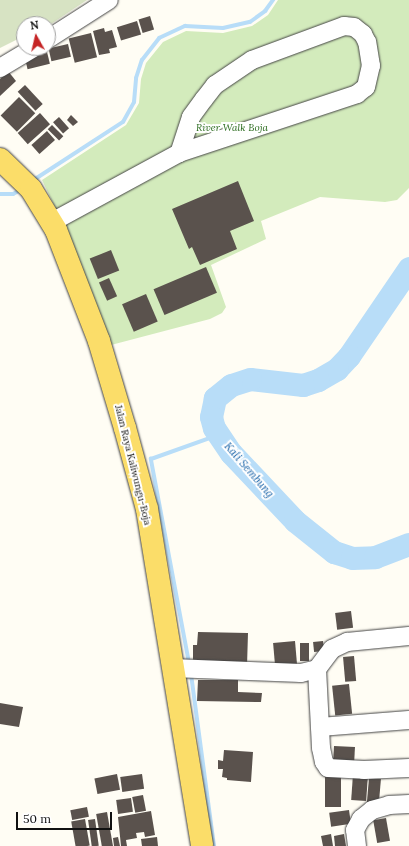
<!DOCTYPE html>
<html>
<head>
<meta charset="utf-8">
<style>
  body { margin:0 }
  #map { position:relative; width:409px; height:846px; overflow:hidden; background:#fffdf4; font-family:Lora,serif }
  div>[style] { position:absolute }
  .green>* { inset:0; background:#d3ebbc }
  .cemetery>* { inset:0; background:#d7e3c3 }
  .stream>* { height:4px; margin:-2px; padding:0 2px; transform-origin:2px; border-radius:2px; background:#b8ddf8 }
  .river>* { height:23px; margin:-11.5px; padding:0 11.5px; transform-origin:11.5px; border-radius:11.5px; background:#b8ddf8 }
  .building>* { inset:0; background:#5a524d; transform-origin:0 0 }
  .roads { filter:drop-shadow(0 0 1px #444) drop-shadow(0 0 1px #444) }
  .minor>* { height:18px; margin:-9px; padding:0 9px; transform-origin:9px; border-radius:9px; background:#fff }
  .major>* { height:22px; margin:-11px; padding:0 11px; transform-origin:11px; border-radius:11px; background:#fbdd69 }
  span { translate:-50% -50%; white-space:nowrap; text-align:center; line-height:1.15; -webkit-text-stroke:4px #fff; paint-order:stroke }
  .park-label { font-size:10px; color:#2b6c1e; font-style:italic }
  .street-label { font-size:10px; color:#111 }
  .water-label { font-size:11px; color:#1561a7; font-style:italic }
  .north { position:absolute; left:16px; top:16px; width:40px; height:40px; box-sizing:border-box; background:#fff; border:1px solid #a0a0a0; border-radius:50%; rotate:352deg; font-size:11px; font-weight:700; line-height:16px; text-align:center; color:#111 }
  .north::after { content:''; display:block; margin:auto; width:14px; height:18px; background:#c52425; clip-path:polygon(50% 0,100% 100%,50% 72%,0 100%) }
  .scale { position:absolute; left:16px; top:812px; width:96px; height:18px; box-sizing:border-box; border:2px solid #111; border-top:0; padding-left:5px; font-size:12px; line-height:14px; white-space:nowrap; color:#111; -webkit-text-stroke:3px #fff; paint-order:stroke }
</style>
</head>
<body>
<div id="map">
  <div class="green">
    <div style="clip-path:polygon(278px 0,409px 0,409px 188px,397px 200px,385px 202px,320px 197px,261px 221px,266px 239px,211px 265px,226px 307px,222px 313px,210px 319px,111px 345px,56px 209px,42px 180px,126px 125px,139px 103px,141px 79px,146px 63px,163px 42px,186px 31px,223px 33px,252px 26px,268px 15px)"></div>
  </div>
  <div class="cemetery">
    <div style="clip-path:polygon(0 0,87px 0,48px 26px,48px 24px,24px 24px,24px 36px,0 48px)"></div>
  </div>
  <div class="stream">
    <div style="left:32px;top:181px;width:108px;rotate:-33deg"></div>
    <div style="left:123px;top:122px;width:23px;rotate:-61deg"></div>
    <div style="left:134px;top:102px;width:24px;rotate:-85deg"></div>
    <div style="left:136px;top:78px;width:19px;rotate:-72deg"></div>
    <div style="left:142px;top:60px;width:28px;rotate:-52deg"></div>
    <div style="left:159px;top:38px;width:29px;rotate:-25deg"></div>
    <div style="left:185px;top:26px;width:38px;rotate:3deg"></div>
    <div style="left:223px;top:28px;width:28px;rotate:-13deg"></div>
    <div style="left:250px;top:22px;width:19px;rotate:-36deg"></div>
    <div style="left:265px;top:11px;width:14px;rotate:-54deg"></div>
    <div style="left:0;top:194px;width:13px"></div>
    <div style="left:13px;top:194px;width:10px;rotate:-29deg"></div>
    <div style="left:189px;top:663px;width:208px;rotate:-100.6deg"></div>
    <div style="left:151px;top:459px;width:71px;rotate:-19.7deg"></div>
    <div style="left:191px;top:674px;width:174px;rotate:82.4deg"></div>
  </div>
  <div class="river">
    <div style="left:409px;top:268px;width:107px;rotate:124.3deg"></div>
    <div style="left:349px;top:356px;width:18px;rotate:133deg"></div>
    <div style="left:337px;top:369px;width:22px;rotate:150deg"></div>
    <div style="left:318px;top:380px;width:16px;rotate:162deg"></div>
    <div style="left:303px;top:385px;width:53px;rotate:-173.5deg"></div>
    <div style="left:250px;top:379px;width:20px;rotate:162deg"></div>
    <div style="left:231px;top:385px;width:21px;rotate:141deg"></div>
    <div style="left:215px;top:398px;width:19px;rotate:102deg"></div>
    <div style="left:211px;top:417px;width:11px;rotate:75deg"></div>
    <div style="left:214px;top:428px;width:30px;rotate:56deg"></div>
    <div style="left:231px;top:453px;width:93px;rotate:46.7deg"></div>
    <div style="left:295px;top:521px;width:50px;rotate:38.5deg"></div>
    <div style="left:334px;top:552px;width:19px;rotate:18deg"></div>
    <div style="left:352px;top:558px;width:23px;rotate:-2deg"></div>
    <div style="left:375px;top:557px;width:36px;rotate:-21deg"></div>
  </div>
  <div class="building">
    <div style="left:150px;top:16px;width:14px;height:12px;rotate:73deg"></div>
    <div style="left:137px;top:21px;width:14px;height:21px;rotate:73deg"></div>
    <div style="clip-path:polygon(104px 28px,105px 32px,112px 30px,117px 47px,109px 49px,110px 53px,99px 55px,93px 31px)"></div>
    <div style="left:91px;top:33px;width:25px;height:23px;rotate:76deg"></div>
    <div style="left:68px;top:44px;width:13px;height:20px;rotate:77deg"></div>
    <div style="left:47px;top:52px;width:12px;height:23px;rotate:76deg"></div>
    <div style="clip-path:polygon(8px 71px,16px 81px,0 96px,0 79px)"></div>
    <div style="left:25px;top:85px;width:26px;height:10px;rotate:47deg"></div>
    <div style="left:19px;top:97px;width:23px;height:26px;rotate:45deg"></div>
    <div style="left:40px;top:113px;width:15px;height:30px;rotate:48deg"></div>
    <div style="clip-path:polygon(71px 115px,78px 122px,73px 126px,67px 120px)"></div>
    <div style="left:59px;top:117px;width:15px;height:8px;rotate:48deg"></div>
    <div style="left:52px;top:125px;width:16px;height:6px;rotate:45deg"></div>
    <div style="left:47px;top:131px;width:12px;height:21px;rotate:48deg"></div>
    <div style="clip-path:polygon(238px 181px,254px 221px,230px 231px,237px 249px,200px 265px,192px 247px,189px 249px,172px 209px)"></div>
    <div style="left:111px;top:250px;width:22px;height:23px;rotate:68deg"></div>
    <div style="left:206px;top:267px;width:28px;height:57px;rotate:67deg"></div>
    <div style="left:109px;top:278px;width:20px;height:11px;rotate:66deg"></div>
    <div style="left:146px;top:294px;width:30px;height:26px;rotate:67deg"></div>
    <div style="left:351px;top:611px;width:17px;height:16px;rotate:83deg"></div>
    <div style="clip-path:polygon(198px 632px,248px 633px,247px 666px,193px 663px,193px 645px,197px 645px)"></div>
    <div style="left:295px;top:641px;width:24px;height:22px;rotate:85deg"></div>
    <div style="left:323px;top:641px;width:10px;height:10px;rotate:84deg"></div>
    <div style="left:300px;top:643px;width:9px;height:18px"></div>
    <div style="left:354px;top:656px;width:25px;height:11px;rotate:85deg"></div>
    <div style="clip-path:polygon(198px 680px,238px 680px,238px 692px,262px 693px,261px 702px,197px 701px)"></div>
    <div style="left:349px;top:684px;width:30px;height:17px;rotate:84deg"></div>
    <div style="clip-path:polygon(0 703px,23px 707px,19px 727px,0 724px)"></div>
    <div style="left:334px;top:746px;width:21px;height:21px;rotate:3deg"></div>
    <div style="clip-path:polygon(224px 750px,253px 752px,251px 782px,227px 780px,227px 778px,222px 777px,223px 769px,218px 769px,218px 760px,223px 761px)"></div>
    <div style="left:117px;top:774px;width:16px;height:23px;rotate:79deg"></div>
    <div style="left:142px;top:774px;width:15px;height:22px;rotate:82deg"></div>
    <div style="left:353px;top:774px;width:15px;height:26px;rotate:4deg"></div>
    <div style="left:325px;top:777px;width:16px;height:30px"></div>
    <div style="left:369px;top:778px;width:12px;height:26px;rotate:5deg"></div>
    <div style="left:143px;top:795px;width:16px;height:11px;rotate:79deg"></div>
    <div style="left:131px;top:798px;width:14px;height:15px;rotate:82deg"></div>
    <div style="left:87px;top:807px;width:10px;height:17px;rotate:79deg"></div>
    <div style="left:349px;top:810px;width:14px;height:20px;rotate:82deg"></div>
    <div style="clip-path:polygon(151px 811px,155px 835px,145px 837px,144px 832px,136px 833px,137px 838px,126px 840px,127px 846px,121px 846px,118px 817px)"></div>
    <div style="left:107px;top:812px;width:35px;height:11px;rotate:80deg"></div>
    <div style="left:386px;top:818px;width:23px;height:13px;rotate:80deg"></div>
    <div style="left:85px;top:819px;width:27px;height:14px;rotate:80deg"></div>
    <div style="left:95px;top:819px;width:27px;height:7px;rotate:82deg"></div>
    <div style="clip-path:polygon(331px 834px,333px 846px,323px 846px,321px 836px)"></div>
    <div style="clip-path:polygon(344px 834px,346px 846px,335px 846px,334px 836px)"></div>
    <div style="clip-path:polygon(118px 837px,120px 846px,114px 846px,113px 838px)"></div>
    <div style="clip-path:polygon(157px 837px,158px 846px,142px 846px,141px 839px)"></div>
  </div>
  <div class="roads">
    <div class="minor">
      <div style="left:48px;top:39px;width:72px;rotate:-32.6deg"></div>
      <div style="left:0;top:68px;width:39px;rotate:-31deg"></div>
      <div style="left:52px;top:222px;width:145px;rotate:-28.5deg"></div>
      <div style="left:179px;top:153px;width:188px;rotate:-18.3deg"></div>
      <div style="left:357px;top:94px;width:11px;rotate:-38deg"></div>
      <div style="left:366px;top:87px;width:22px;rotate:-77deg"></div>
      <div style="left:371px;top:66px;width:24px;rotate:-99deg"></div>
      <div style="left:367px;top:42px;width:9px;rotate:-117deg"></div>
      <div style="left:363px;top:34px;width:11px;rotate:-142deg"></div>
      <div style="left:354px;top:27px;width:10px;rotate:-174deg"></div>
      <div style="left:344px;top:26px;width:98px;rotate:159.7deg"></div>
      <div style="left:252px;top:60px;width:45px;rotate:146deg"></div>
      <div style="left:215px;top:85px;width:18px;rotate:128deg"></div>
      <div style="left:204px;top:99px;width:22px;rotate:126deg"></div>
      <div style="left:191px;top:117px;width:38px;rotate:108deg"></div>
      <div style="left:172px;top:668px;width:129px;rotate:2.2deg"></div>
      <div style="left:301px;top:673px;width:16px;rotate:-14deg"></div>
      <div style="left:317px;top:669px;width:25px;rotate:-53deg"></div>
      <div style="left:332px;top:649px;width:17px;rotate:-25deg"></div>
      <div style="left:347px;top:642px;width:62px;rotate:-5.5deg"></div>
      <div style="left:317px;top:669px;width:79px;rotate:87.1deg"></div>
      <div style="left:321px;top:748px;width:14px;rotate:78deg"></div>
      <div style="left:324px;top:762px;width:7px;rotate:56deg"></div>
      <div style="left:328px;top:768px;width:36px;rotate:3deg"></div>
      <div style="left:364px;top:770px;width:45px;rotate:-2.5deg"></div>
      <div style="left:320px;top:727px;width:89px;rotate:-4.5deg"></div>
      <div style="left:357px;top:846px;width:16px;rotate:-97deg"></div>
      <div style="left:355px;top:830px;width:13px;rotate:-61deg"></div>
      <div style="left:361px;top:819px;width:14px;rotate:-39deg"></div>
      <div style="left:372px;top:810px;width:18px;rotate:-16deg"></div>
      <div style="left:389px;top:805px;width:20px;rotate:-3deg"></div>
    </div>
    <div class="major">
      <div style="left:0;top:159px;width:43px;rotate:44.1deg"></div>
      <div style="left:31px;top:189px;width:48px;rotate:58.6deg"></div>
      <div style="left:56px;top:230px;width:119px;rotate:68.8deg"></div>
      <div style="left:99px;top:341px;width:91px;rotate:73.4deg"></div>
      <div style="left:125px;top:428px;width:84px;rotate:74.8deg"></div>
      <div style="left:147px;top:509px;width:341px;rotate:80.7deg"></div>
    </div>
  </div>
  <div class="park-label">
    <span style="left:232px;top:128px">River Walk Boja</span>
  </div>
  <div class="street-label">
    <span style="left:133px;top:465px;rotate:76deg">Jalan Raya Kaliwungu-Boja</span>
  </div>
  <div class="water-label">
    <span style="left:249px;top:470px;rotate:49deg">Kali Sembung</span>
  </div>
  <div class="north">N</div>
  <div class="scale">50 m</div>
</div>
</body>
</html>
